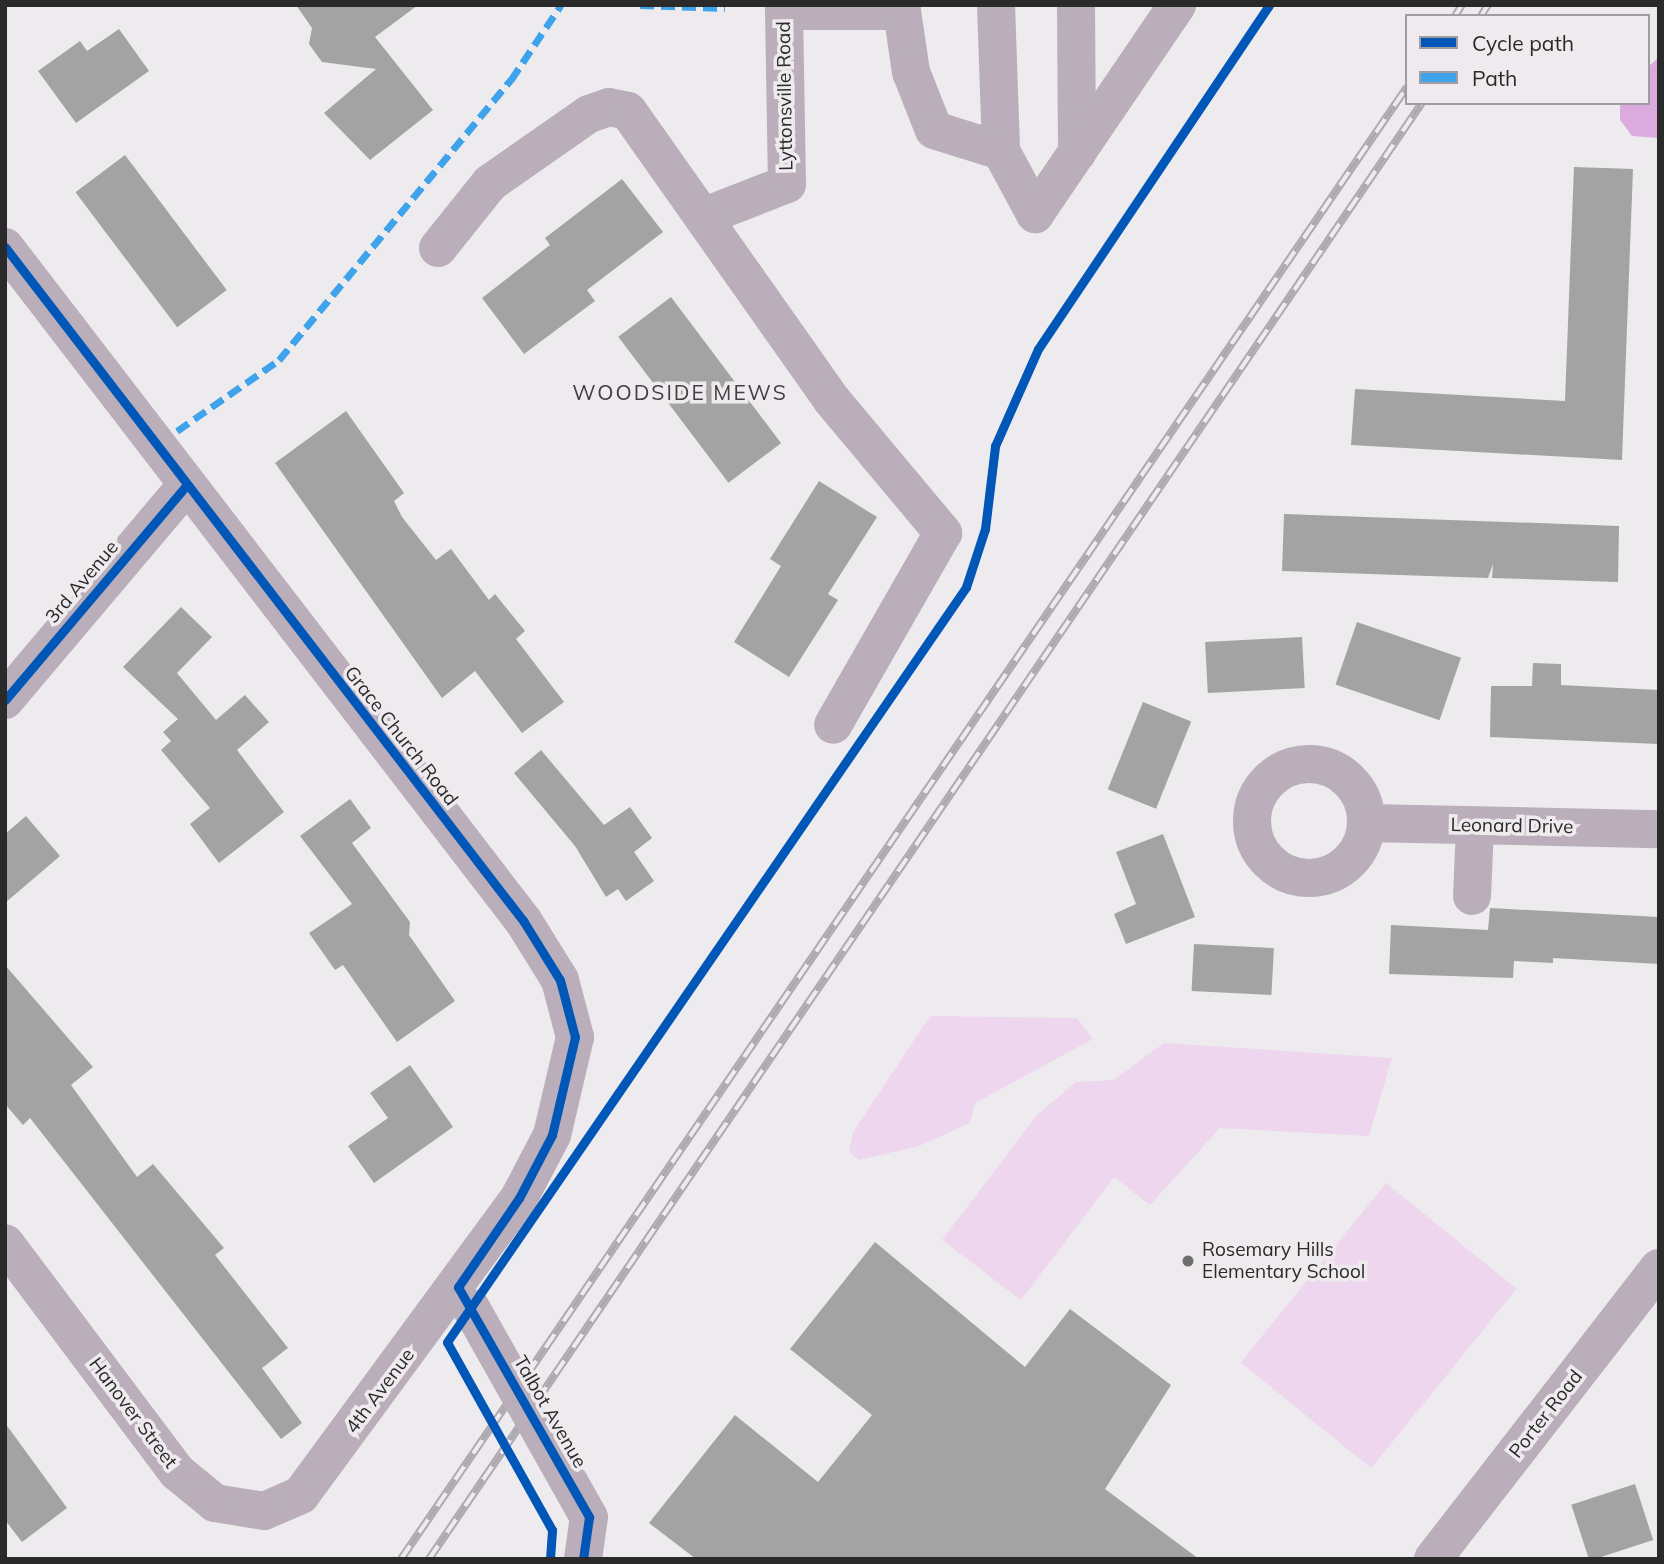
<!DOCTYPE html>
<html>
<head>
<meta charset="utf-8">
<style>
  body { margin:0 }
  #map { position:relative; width:1664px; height:1564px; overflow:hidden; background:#edebed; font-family:Mulish,sans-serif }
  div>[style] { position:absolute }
  .green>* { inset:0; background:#eed6ef; transform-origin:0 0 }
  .water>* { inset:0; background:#dcabdd }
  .building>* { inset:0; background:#a4a3a4; transform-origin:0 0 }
  .minor>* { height:38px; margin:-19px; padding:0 19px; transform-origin:19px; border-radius:19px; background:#b9aeba }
  .minor>.ring { margin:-19px; padding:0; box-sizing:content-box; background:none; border:38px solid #b9aeba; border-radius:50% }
  .rail>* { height:8px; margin-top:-4px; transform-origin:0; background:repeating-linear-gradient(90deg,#eeeaee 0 16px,#aea8af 0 32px); box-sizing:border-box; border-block:2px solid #aea8af }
  .minor-bridge>* { height:38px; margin:-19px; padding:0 19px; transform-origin:19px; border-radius:19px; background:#b9aeba }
  .quiet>* { height:7px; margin-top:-3.5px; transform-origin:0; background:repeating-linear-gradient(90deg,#3ea3eb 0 14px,transparent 0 21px) }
  .cycleway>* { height:9px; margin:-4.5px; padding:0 4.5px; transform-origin:4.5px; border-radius:4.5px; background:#0057b8 }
  .dots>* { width:19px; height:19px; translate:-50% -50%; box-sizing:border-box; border:4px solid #eeeaee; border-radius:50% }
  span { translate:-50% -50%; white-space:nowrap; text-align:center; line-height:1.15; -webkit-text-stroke:7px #eeeaee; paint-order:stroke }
  .street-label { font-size:19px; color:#2b2a2b }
  .poi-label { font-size:19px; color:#2b2a2b }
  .left { translate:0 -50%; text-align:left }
  .neighbourhood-label { font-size:21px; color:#423e42; letter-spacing:2px }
  .frame { position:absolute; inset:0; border:7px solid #2b2a2b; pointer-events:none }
  .legend { position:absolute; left:1405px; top:14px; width:245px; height:91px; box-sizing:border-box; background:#eeeaee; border:2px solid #a09da0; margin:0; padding:9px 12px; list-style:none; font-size:21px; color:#2b2a2b }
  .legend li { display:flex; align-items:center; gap:14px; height:35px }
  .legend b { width:35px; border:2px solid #a09da0 }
</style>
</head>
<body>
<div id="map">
  <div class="green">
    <div style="clip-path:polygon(930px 1016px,1077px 1018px,1093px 1039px,975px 1103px,970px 1123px,919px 1146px,859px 1160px,849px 1152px,853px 1132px)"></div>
    <div style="clip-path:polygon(1164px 1043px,1392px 1058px,1369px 1136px,1220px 1128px,1150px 1205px,1114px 1177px,1021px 1300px,942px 1240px,1036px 1116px,1076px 1082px,1114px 1080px)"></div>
    <div style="left:1386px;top:1183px;width:168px;height:231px;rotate:39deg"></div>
  </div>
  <div class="water">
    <div style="clip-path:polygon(1659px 57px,1659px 138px,1632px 136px,1620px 120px,1620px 105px,1648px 103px,1648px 67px)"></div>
  </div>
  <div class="building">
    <div style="clip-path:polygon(296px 5px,418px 5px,375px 37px,433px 110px,370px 160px,324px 113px,376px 69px,322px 62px,309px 44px,312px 28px)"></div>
    <div style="clip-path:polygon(119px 29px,149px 71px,76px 123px,38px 71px,80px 41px,87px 51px)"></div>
    <div style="left:125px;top:155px;width:169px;height:62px;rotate:53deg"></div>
    <div style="clip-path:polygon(1574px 167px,1633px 169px,1622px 460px,1351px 445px,1355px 389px,1565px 401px)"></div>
    <div style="clip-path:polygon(622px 179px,663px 232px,587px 290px,595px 301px,524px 354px,482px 298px,550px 245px,545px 238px)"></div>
    <div style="left:671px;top:297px;width:183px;height:66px;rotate:53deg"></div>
    <div style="clip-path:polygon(346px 411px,404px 493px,394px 501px,402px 517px,436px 560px,451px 549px,489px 600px,495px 594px,525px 631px,516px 639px,564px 702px,522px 733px,475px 671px,442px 698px,275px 463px)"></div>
    <div style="clip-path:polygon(819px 481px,877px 517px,828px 594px,838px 600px,789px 677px,734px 642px,781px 566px,770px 559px)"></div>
    <div style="clip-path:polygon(1284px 514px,1619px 526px,1618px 582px,1492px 578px,1493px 564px,1488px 578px,1282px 571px)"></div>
    <div style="clip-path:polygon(181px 607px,212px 637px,177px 673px,216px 720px,245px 695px,269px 722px,237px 750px,284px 812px,219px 863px,190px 824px,210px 808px,161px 750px,171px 741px,163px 732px,178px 719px,123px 667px)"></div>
    <div style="left:1357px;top:622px;width:110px;height:66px;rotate:19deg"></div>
    <div style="left:1302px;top:637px;width:51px;height:97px;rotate:87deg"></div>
    <div style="clip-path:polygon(1533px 663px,1561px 664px,1561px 685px,1659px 690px,1659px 744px,1490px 737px,1491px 686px,1532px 686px)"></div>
    <div style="left:1143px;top:702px;width:52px;height:94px;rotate:22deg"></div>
    <div style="clip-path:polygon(541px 750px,604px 825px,630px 807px,652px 838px,634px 852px,654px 881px,626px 901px,618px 889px,606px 897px,575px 846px,514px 773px)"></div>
    <div style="clip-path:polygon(350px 799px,371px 828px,352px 843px,410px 922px,409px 935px,455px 1001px,397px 1042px,343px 965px,335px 970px,309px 933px,352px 904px,300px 836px)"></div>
    <div style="clip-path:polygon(26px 816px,60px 856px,5px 903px,5px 834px)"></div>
    <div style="clip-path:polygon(1163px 834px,1195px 917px,1126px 944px,1114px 914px,1136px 904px,1116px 852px)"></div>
    <div style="clip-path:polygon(1490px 908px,1659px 917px,1659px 964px,1553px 958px,1553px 963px,1514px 961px,1513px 978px,1389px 974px,1391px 925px,1488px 930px)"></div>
    <div style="left:1194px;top:944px;width:80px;height:47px;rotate:3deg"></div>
    <div style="clip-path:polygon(5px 965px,93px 1067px,71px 1085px,137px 1177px,153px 1164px,224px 1248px,215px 1255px,288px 1348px,262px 1368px,302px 1423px,281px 1439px,30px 1118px,23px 1125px,5px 1104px)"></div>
    <div style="clip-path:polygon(410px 1065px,453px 1127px,374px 1183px,348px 1146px,388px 1118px,370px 1093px)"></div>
    <div style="clip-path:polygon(875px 1242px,1025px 1367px,1070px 1309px,1171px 1385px,1105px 1489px,1199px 1559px,696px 1559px,649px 1523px,735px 1415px,818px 1482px,872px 1415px,790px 1349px)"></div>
    <div style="clip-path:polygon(5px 1423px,67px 1508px,22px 1542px,5px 1520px)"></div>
    <div style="left:1635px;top:1484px;width:59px;height:67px;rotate:72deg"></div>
  </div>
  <div class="minor">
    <div style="left:996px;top:5px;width:146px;rotate:88deg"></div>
    <div style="left:1076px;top:5px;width:148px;rotate:89.6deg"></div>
    <div style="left:784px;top:11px;width:118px"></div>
    <div style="left:902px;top:11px;width:62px;rotate:81.6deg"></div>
    <div style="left:911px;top:72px;width:62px;rotate:68.4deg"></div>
    <div style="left:934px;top:130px;width:70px;rotate:17.4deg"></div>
    <div style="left:1001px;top:151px;width:72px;rotate:61.6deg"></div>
    <div style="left:1035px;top:214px;width:253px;rotate:-55.8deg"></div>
    <div style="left:705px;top:216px;width:88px;rotate:-21.3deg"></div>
    <div style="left:787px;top:184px;width:179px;rotate:-91deg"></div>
    <div style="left:5px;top:247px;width:851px;rotate:52.44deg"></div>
    <div style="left:524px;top:922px;width:68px;rotate:58.2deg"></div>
    <div style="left:560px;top:980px;width:59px;rotate:75.3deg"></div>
    <div style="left:575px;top:1037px;width:101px;rotate:103.2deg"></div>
    <div style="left:552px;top:1135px;width:71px;rotate:117.6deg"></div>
    <div style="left:519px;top:1198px;width:368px;rotate:126.3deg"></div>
    <div style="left:301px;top:1495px;width:40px;rotate:156.6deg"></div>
    <div style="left:264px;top:1511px;width:50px;rotate:-170.7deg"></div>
    <div style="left:215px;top:1503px;width:49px;rotate:-140.8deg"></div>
    <div style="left:177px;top:1472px;width:286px;rotate:-126.9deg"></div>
    <div style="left:438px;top:248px;width:83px;rotate:-51.3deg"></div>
    <div style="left:490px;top:183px;width:121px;rotate:-34.9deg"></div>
    <div style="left:589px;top:114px;width:21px;rotate:-19deg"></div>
    <div style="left:609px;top:107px;width:19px;rotate:12deg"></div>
    <div style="left:628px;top:111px;width:352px;rotate:54.8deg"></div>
    <div style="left:831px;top:399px;width:175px;rotate:50.1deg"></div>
    <div style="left:943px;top:533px;width:221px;rotate:119.8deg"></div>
    <div style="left:5px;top:700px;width:280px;rotate:-49.8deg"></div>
    <div class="ring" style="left:1252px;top:764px;width:76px;height:76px"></div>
    <div style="left:1366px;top:823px;width:293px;rotate:1.2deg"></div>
    <div style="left:1472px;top:896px;width:70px;rotate:-87.5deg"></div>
    <div style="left:583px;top:1559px;width:42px;rotate:-81.9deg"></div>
    <div style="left:1433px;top:1559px;width:368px;rotate:-52.2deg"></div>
  </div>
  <div class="rail">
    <div style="left:1455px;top:16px;width:13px;rotate:-58deg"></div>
    <div style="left:1481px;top:16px;width:13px;rotate:-58deg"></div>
    <div style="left:401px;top:1559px;width:1783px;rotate:-55.65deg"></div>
    <div style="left:429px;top:1559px;width:1762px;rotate:-55.71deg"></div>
  </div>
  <div class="minor-bridge">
    <div style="left:471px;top:1308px;width:240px;rotate:60.6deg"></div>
  </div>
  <div class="quiet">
    <div style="left:640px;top:5px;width:85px;rotate:2deg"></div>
    <div style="left:177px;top:431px;width:124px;rotate:-34.8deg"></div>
    <div style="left:279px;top:360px;width:364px;rotate:-50.4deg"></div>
    <div style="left:511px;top:80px;width:90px;rotate:-56.3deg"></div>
  </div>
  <div class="cycleway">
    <div style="left:5px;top:247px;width:851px;rotate:52.44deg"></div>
    <div style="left:524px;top:922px;width:68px;rotate:58.2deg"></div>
    <div style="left:560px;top:980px;width:59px;rotate:75.3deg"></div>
    <div style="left:575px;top:1037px;width:101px;rotate:103.2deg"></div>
    <div style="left:552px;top:1135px;width:71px;rotate:117.6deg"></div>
    <div style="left:519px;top:1198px;width:108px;rotate:124.4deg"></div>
    <div style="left:458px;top:1287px;width:265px;rotate:60.3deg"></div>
    <div style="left:589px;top:1517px;width:42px;rotate:98.1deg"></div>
    <div style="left:5px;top:700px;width:280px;rotate:-49.8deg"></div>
    <div style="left:550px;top:1559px;width:29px;rotate:-86deg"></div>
    <div style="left:552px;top:1530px;width:215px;rotate:-119.2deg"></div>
    <div style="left:447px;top:1342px;width:916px;rotate:-55.49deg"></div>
    <div style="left:966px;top:587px;width:61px;rotate:-71.9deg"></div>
    <div style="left:985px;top:529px;width:84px;rotate:-83.1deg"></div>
    <div style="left:995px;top:446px;width:106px;rotate:-66.1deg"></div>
    <div style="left:1038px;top:349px;width:414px;rotate:-56.1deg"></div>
  </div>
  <div class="dots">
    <div style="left:1188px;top:1261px;background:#6f6e6f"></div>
  </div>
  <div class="street-label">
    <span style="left:785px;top:96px;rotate:-91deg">Lyttonsville Road</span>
    <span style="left:82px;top:582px;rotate:-50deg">3rd Avenue</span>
    <span style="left:401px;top:736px;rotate:52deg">Grace Church Road</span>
    <span style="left:1512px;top:826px;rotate:1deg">Leonard Drive</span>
    <span style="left:380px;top:1391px;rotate:-53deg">4th Avenue</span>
    <span style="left:550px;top:1412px;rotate:60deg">Talbot Avenue</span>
    <span style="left:133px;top:1413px;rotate:53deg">Hanover Street</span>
    <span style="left:1546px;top:1414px;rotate:-52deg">Porter Road</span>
  </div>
  <div class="poi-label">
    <span class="left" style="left:1202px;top:1261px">Rosemary Hills<br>Elementary School</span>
  </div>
  <div class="neighbourhood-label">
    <span style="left:680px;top:392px">WOODSIDE MEWS</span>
  </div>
  <div class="frame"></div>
  <ul class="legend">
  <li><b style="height:9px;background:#0057b8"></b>Cycle path</li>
  <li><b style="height:9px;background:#3ea3eb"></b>Path</li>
  </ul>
</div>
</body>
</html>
